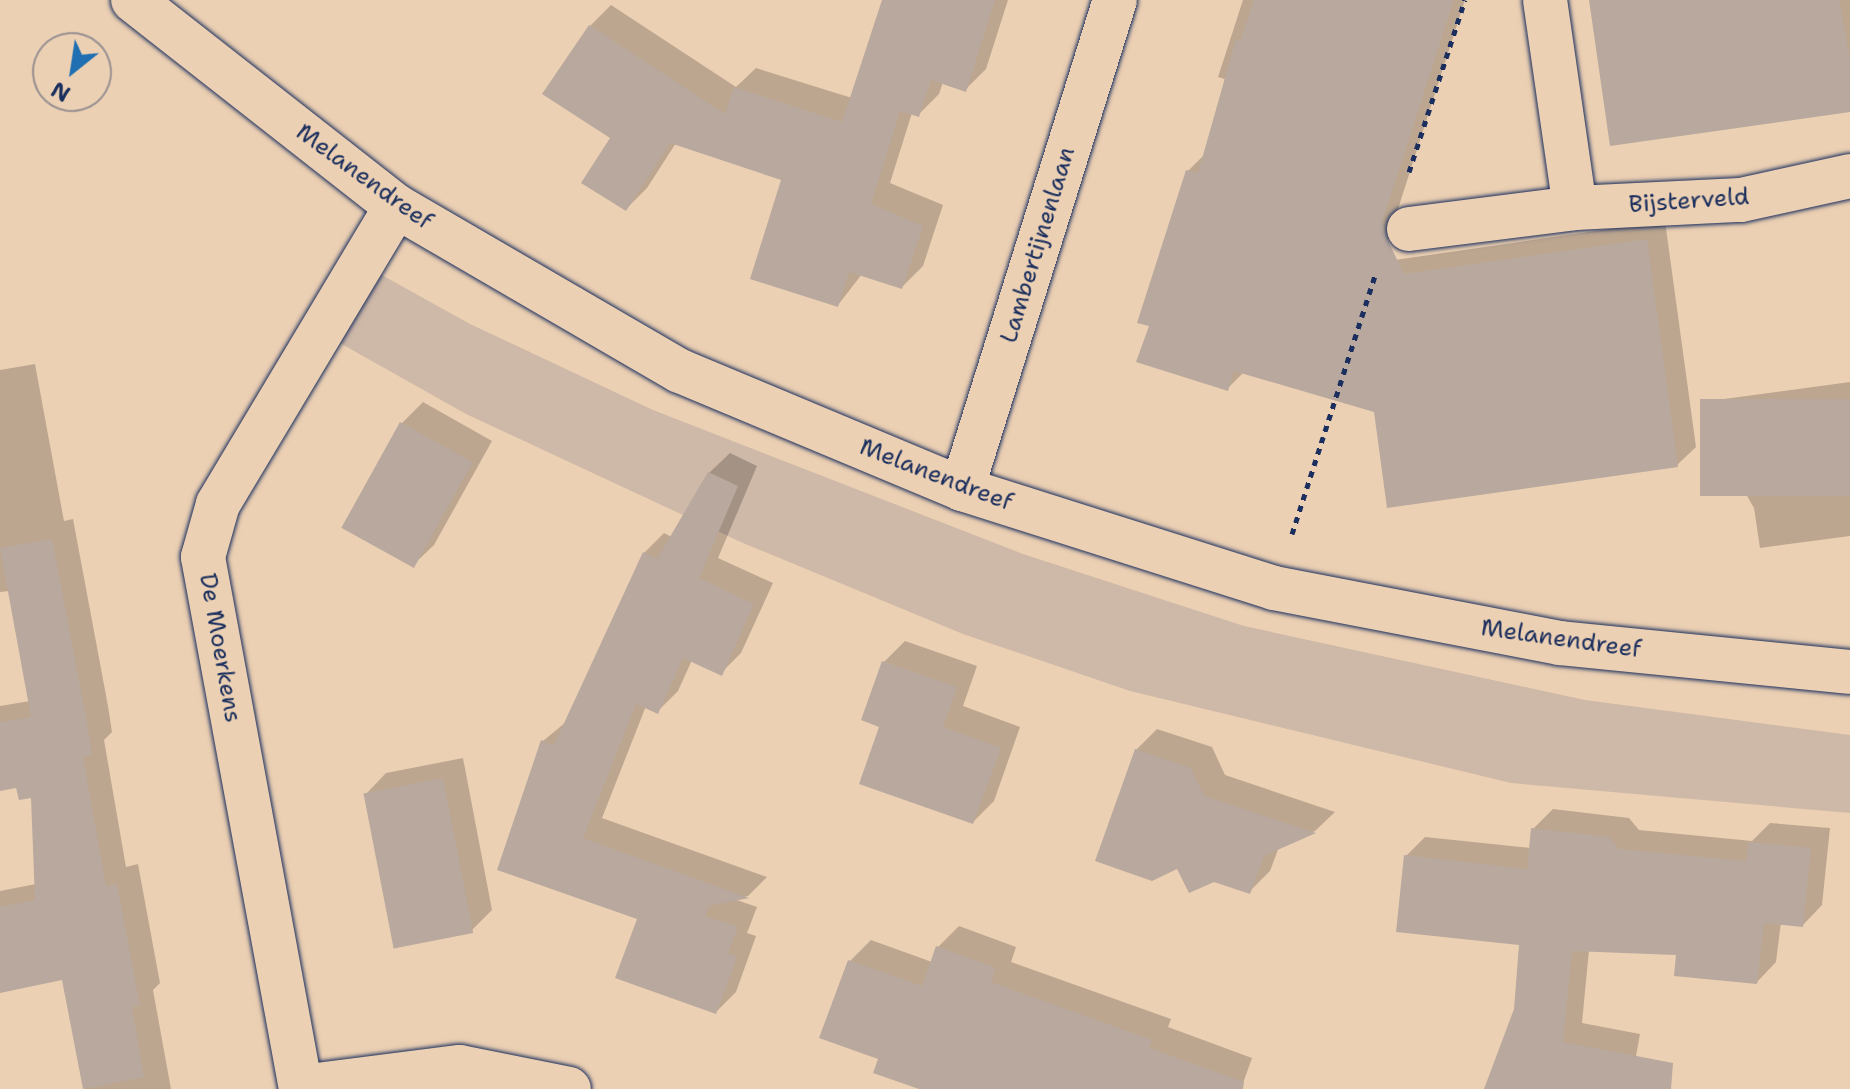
<!DOCTYPE html>
<html>
<head>
<meta charset="utf-8">
<style>
  body { margin:0 }
  #map { position:relative; width:1850px; height:1089px; overflow:hidden; background:#ecd0b3; font-family:"Shantell Sans",sans-serif }
  div>[style] { position:absolute }
  .green>* { inset:0; background:#ceb8a7 }
  .shadow>* { inset:0; background:#0003 }
  .building>* { inset:0; background:#b8a89e; transform-origin:0 0 }
  .path>* { height:5px; margin-top:-2.5px; transform-origin:0; background:repeating-linear-gradient(90deg,#1b2f5e 0 6px,transparent 0 12px) }
  .roads { filter:drop-shadow(0 0 2px #1b2f5e) drop-shadow(0 0 2px #1b2f5e) }
  .minor>* { height:44px; margin:-22px; padding:0 22px; transform-origin:22px; border-radius:22px; background:#ecd0b3 }
  .tertiary>* { height:44px; margin:-22px; padding:0 22px; transform-origin:22px; border-radius:22px; background:#ecd0b3 }
  span { translate:-50% -50%; white-space:nowrap; text-align:center; line-height:1.15; -webkit-text-stroke:6px #ecd0b3; paint-order:stroke }
  .street-label { font-size:24px; color:#1b2f5e }
  .north { position:absolute; left:32px; top:32px; width:80px; height:80px; box-sizing:border-box; background:#ecd0b3; border:2px solid #989091; border-radius:50%; rotate:210deg; font-size:22px; font-weight:700; line-height:32px; text-align:center; color:#1b2f5e }
  .north::after { content:''; display:block; margin:auto; width:28px; height:36px; background:#1f6fb2; clip-path:polygon(50% 0,100% 100%,50% 72%,0 100%) }
</style>
</head>
<body>
<div id="map">
  <div class="green">
    <div style="clip-path:polygon(371px 269px,470px 324px,653px 410px,1023px 554px,1244px 626px,1585px 700px,1850px 735px,1850px 813px,1511px 783px,1130px 691px,963px 634px,743px 543px,466px 414px,331px 338px)"></div>
  </div>
  <div class="shadow">
    <div style="clip-path:polygon(905px 0,1008px 0,986px 69px,965px 90px,943px 82px,939px 94px,918px 115px,912px 113px,890px 183px,943px 205px,923px 266px,902px 287px,862px 274px,838px 305px,784px 178px,676px 143px,647px 188px,626px 209px,590px 26px,611px 5px,736px 87px,756px 68px,852px 98px)"></div>
    <div style="clip-path:polygon(1243px 0,1465px 0,1381px 262px,1665px 221px,1696px 447px,1677px 465px,1375px 411px,1244px 372px,1227px 389px,1151px 324px,1188px 171px,1206px 153px,1227px 80px,1218px 77px)"></div>
    <div style="clip-path:polygon(1591px 0,1850px 0,1850px 110px)"></div>
    <div style="clip-path:polygon(35px 364px,64px 521px,73px 519px,108px 706px,112px 732px,104px 740px,126px 867px,138px 864px,160px 983px,153px 990px,171px 1089px,85px 1089px,63px 978px,0 991px,0 891px,36px 884px,33px 796px,18px 786px,0 789px,0 706px,30px 701px,9px 591px,0 592px,0 370px)"></div>
    <div style="clip-path:polygon(1850px 382px,1850px 536px,1760px 548px,1754px 508px,1703px 420px,1724px 399px)"></div>
    <div style="clip-path:polygon(423px 402px,492px 441px,434px 545px,413px 565px,402px 423px)"></div>
    <div style="clip-path:polygon(730px 453px,757px 466px,718px 558px,773px 583px,741px 653px,721px 673px,692px 660px,678px 691px,657px 712px,646px 706px,602px 818px,767px 877px,748px 896px,734px 899px,757px 907px,747px 933px,756px 936px,736px 992px,716px 1012px,639px 918px,499px 868px,543px 741px,566px 722px,644px 553px,664px 533px,672px 537px,709px 473px)"></div>
    <div style="clip-path:polygon(905px 641px,977px 666px,963px 706px,1020px 727px,994px 801px,973px 822px,882px 726px,864px 719px,884px 662px)"></div>
    <div style="clip-path:polygon(1157px 729px,1212px 747px,1225px 775px,1335px 812px,1315px 831px,1279px 847px,1270px 871px,1249px 892px,1136px 750px)"></div>
    <div style="clip-path:polygon(463px 758px,492px 910px,471px 931px,366px 794px,386px 773px)"></div>
    <div style="clip-path:polygon(1553px 809px,1629px 818px,1639px 830px,1752px 841px,1770px 823px,1830px 828px,1822px 905px,1803px 925px,1781px 922px,1776px 962px,1757px 982px,1678px 953px,1589px 950px,1582px 1023px,1640px 1034px,1630px 1089px,1486px 1089px,1516px 1010px,1521px 943px,1406px 856px,1425px 837px,1531px 848px,1533px 829px)"></div>
    <div style="clip-path:polygon(959px 926px,1016px 947px,1011px 962px,1171px 1019px,1168px 1027px,1252px 1058px,1241px 1089px,925px 1089px,880px 1058px,850px 961px,871px 940px,932px 962px,938px 947px)"></div>
  </div>
  <div class="building">
    <div style="clip-path:polygon(882px 0,995px 0,966px 92px,931px 80px,919px 117px,900px 111px,871px 204px,923px 226px,902px 289px,849px 272px,838px 307px,750px 279px,781px 180px,670px 143px,626px 211px,581px 183px,610px 138px,542px 94px,589px 25px,725px 114px,734px 87px,842px 122px)"></div>
    <div style="clip-path:polygon(1254px 0,1454px 0,1382px 222px,1389px 243px,1404px 274px,1647px 239px,1678px 467px,1387px 508px,1374px 412px,1234px 371px,1228px 391px,1136px 362px,1149px 326px,1137px 323px,1186px 170px,1198px 173px,1236px 39px,1241px 40px)"></div>
    <div style="clip-path:polygon(1589px 0,1839px 0,1850px 59px,1850px 112px,1610px 146px)"></div>
    <div style="left:1850px;top:399px;width:97px;height:150px;rotate:90deg"></div>
    <div style="left:400px;top:422px;width:83px;height:121px;rotate:29deg"></div>
    <div style="clip-path:polygon(708px 472px,738px 486px,699px 578px,754px 604px,722px 676px,683px 658px,658px 714px,636px 704px,583px 838px,749px 898px,709px 906px,705px 916px,738px 927px,728px 953px,737px 957px,716px 1014px,615px 978px,637px 919px,497px 870px,541px 740px,554px 745px,643px 552px,657px 559px)"></div>
    <div style="clip-path:polygon(52px 539px,88px 728px,92px 755px,83px 757px,106px 886px,117px 884px,140px 1006px,132px 1007px,144px 1077px,83px 1089px,62px 980px,0 993px,0 907px,35px 900px,31px 798px,19px 800px,16px 788px,0 791px,0 722px,31px 717px,0 548px)"></div>
    <div style="clip-path:polygon(882px 661px,957px 687px,943px 727px,1001px 748px,973px 824px,859px 784px,879px 727px,861px 720px)"></div>
    <div style="clip-path:polygon(1135px 749px,1191px 768px,1204px 796px,1316px 833px,1264px 856px,1250px 894px,1214px 882px,1189px 893px,1177px 869px,1152px 881px,1095px 861px)"></div>
    <div style="left:443px;top:778px;width:158px;height:81px;rotate:79deg"></div>
    <div style="clip-path:polygon(1531px 828px,1609px 837px,1619px 849px,1746px 861px,1748px 842px,1811px 848px,1803px 927px,1764px 923px,1757px 984px,1674px 976px,1676px 955px,1572px 951px,1563px 1042px,1673px 1063px,1671px 1089px,1484px 1089px,1514px 1009px,1519px 945px,1396px 932px,1404px 855px,1527px 869px)"></div>
    <div style="clip-path:polygon(936px 946px,996px 968px,991px 982px,1152px 1040px,1149px 1048px,1244px 1082px,1243px 1089px,919px 1089px,873px 1073px,878px 1059px,819px 1038px,848px 960px,922px 986px)"></div>
  </div>
  <div class="path">
    <div style="left:1409px;top:172px;width:181px;rotate:-72deg"></div>
    <div style="left:1292px;top:534px;width:274px;rotate:-72.2deg"></div>
  </div>
  <div class="roads">
    <div class="minor">
      <div style="left:1545px;top:0;width:210px;rotate:81.8deg"></div>
      <div style="left:1409px;top:229px;width:167px;rotate:-7.2deg"></div>
      <div style="left:1575px;top:208px;width:166px;rotate:-2.8deg"></div>
      <div style="left:1741px;top:200px;width:112px;rotate:-12.4deg"></div>
      <div style="left:962px;top:489px;width:512px;rotate:-72.63deg"></div>
      <div style="left:301px;top:1087px;width:160px;rotate:-7.2deg"></div>
      <div style="left:460px;top:1067px;width:111px;rotate:11.4deg"></div>
      <div style="left:301px;top:1089px;width:541px;rotate:-100.44deg"></div>
      <div style="left:203px;top:557px;width:55px;rotate:-74.2deg"></div>
      <div style="left:218px;top:504px;width:347px;rotate:-59.1deg"></div>
    </div>
    <div class="tertiary">
      <div style="left:133px;top:0;width:334px;rotate:38.1deg"></div>
      <div style="left:396px;top:206px;width:328px;rotate:30.2deg"></div>
      <div style="left:680px;top:371px;width:306px;rotate:22.7deg"></div>
      <div style="left:962px;top:489px;width:327px;rotate:17.6deg"></div>
      <div style="left:1274px;top:588px;width:291px;rotate:10.9deg"></div>
      <div style="left:1560px;top:643px;width:291px;rotate:5.7deg"></div>
    </div>
  </div>
  <div class="street-label">
    <span style="left:364px;top:177px;rotate:36deg">Melanendreef</span>
    <span style="left:1689px;top:201px;rotate:-4deg">Bijsterveld</span>
    <span style="left:1038px;top:245px;rotate:-73deg">Lambertijnenlaan</span>
    <span style="left:936px;top:475px;rotate:21deg">Melanendreef</span>
    <span style="left:1561px;top:639px;rotate:8deg">Melanendreef</span>
    <span style="left:220px;top:648px;rotate:80deg">De Moerkens</span>
  </div>
  <div class="north">N</div>
</div>
</body>
</html>
